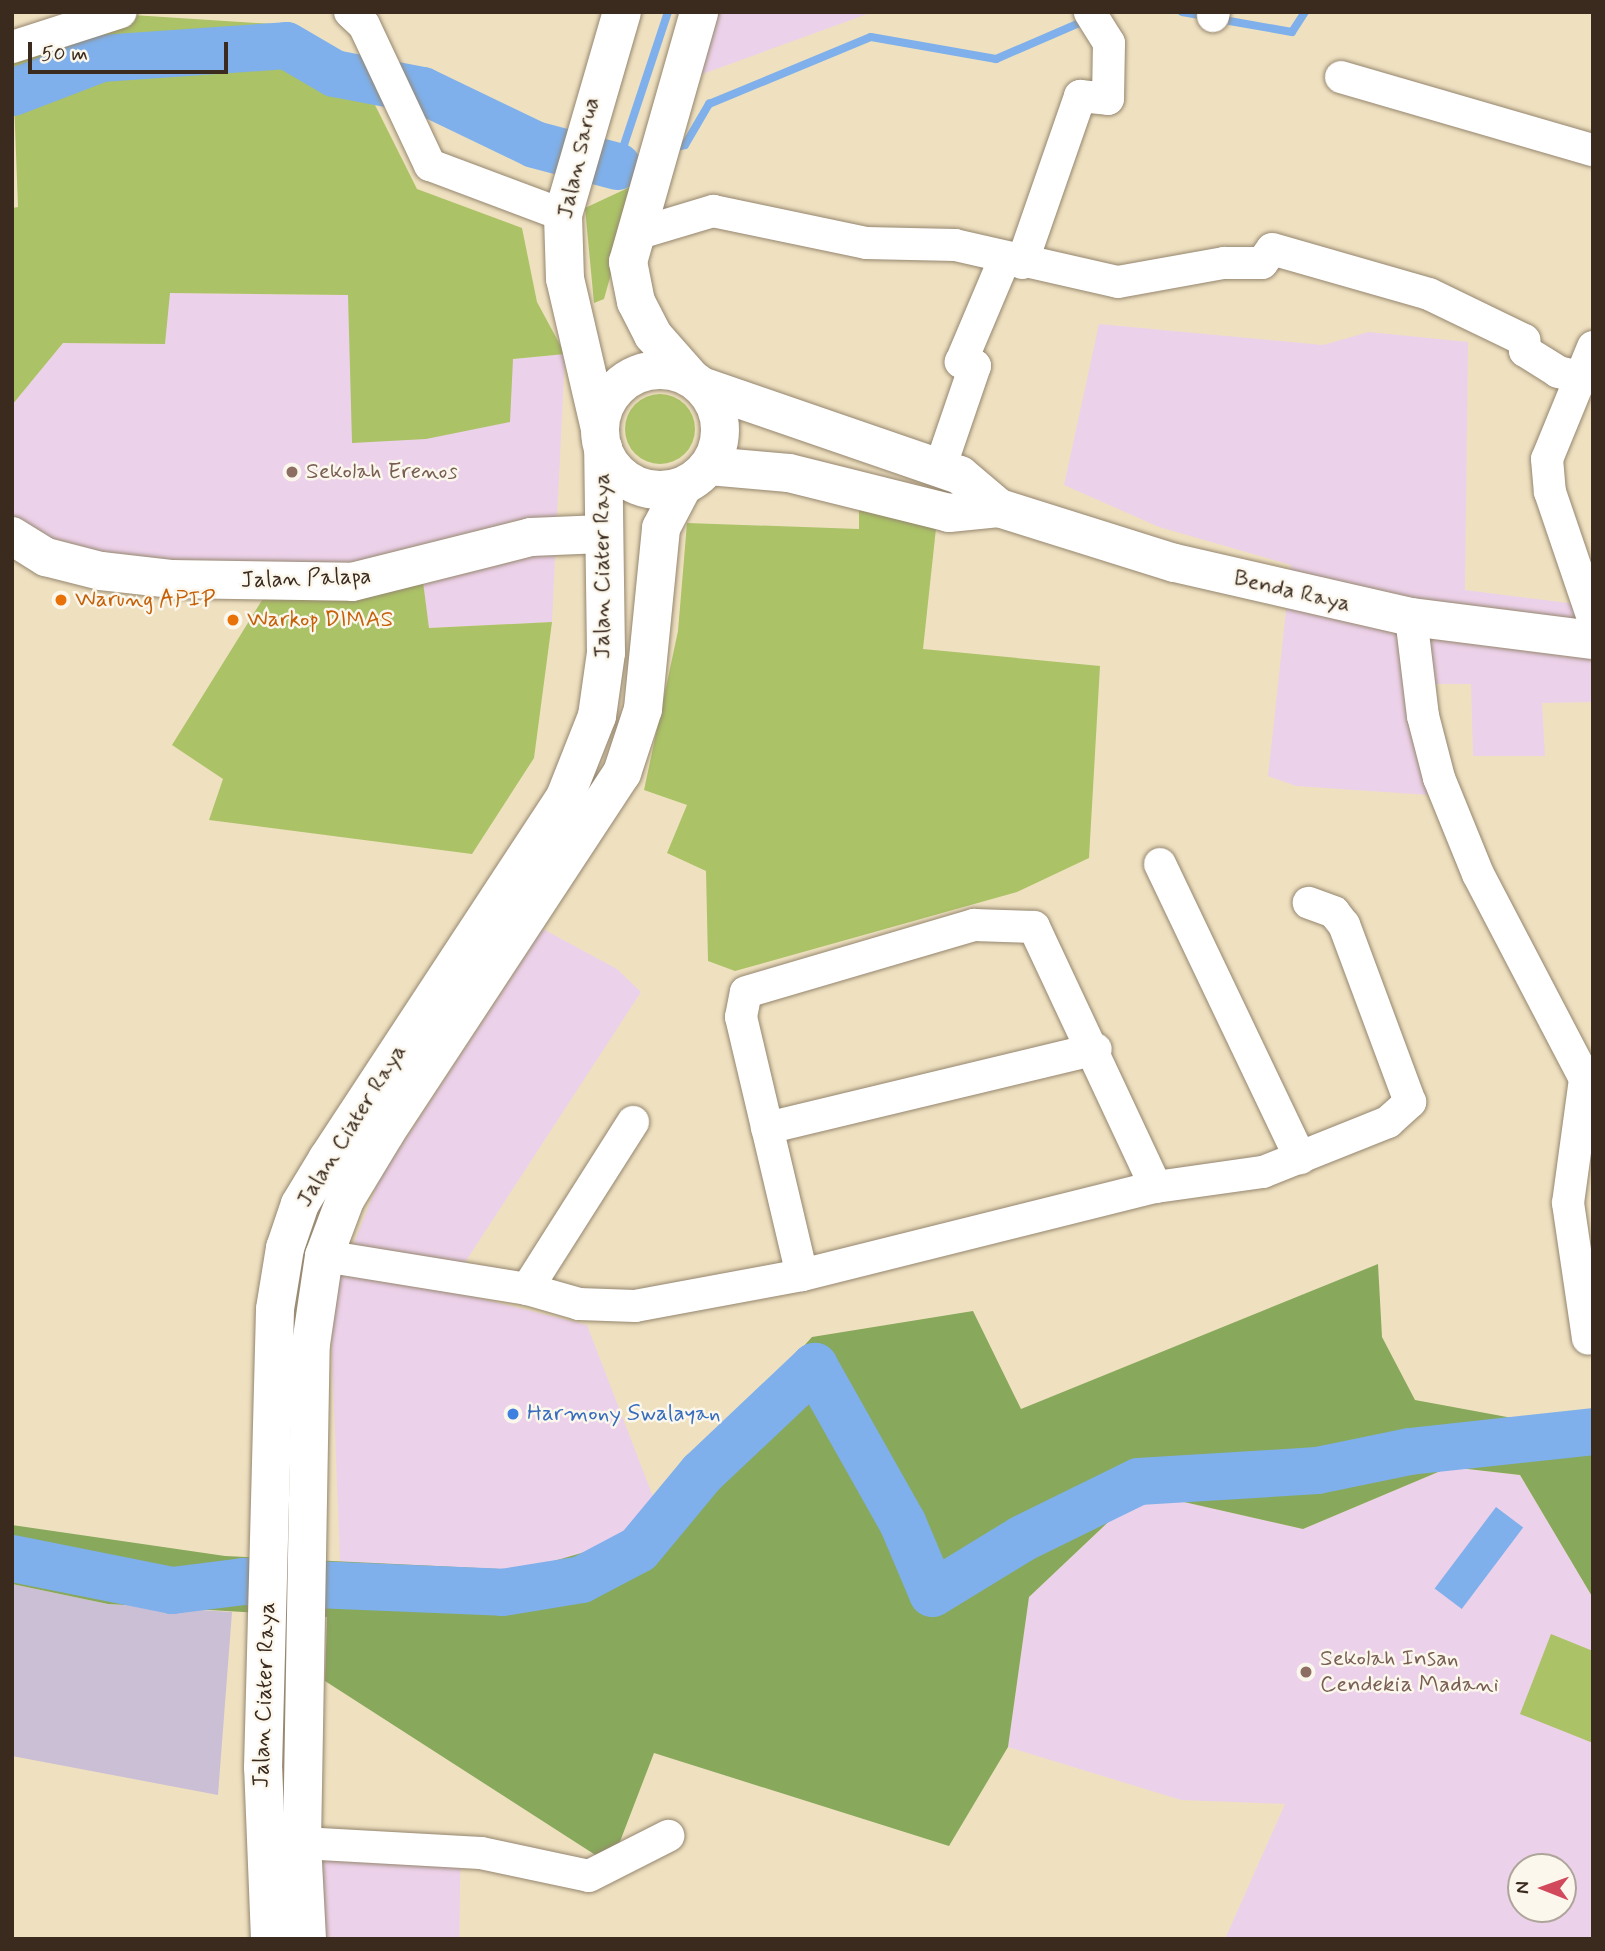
<!DOCTYPE html>
<html>
<head>
<meta charset="utf-8">
<style>
  body { margin:0 }
  #map { position:relative; width:1605px; height:1951px; overflow:hidden; background:#efe1c0; font-family:Mynerve,sans-serif }
  div>[style] { position:absolute }
  .built>* { inset:0; background:#ecd1ea; transform-origin:0 0 }
  .industrial>* { inset:0; background:#cbbfd5 }
  .green>* { inset:0; background:#abc267 }
  .round { border-radius:50% }
  .forest>* { inset:0; background:#88a85c }
  .water>* { inset:0; background:#7fb0eb; transform-origin:0 0 }
  .stream>* { height:8px; margin:-4px; padding:0 4px; transform-origin:4px; border-radius:4px; background:#7fb0eb }
  .river>* { height:47px; margin:-23.5px; padding:0 23.5px; transform-origin:23.5px; border-radius:23.5px; background:#7fb0eb }
  .roads { filter:drop-shadow(0 0 2px #95866f) drop-shadow(0 0 2px #95866f) }
  .street>* { height:32px; margin:-16px; padding:0 16px; transform-origin:16px; border-radius:16px; background:#fff }
  .secondary>* { height:38px; margin:-19px; padding:0 19px; transform-origin:19px; border-radius:19px; background:#fff }
  .secondary>.ring { margin:-19px; padding:0; box-sizing:content-box; background:none; border:38px solid #fff; border-radius:50% }
  .primary>* { height:38px; margin:-19px; padding:0 19px; transform-origin:19px; border-radius:19px; background:#fff }
  .dots>* { width:19px; height:19px; translate:-50% -50%; box-sizing:border-box; border:4px solid #fbf7ec; border-radius:50% }
  span { translate:-50% -50%; white-space:nowrap; text-align:center; line-height:1.15; -webkit-text-stroke:5px #fbf7ec; paint-order:stroke }
  .street-label { font-size:23px; color:#3b2a1e }
  .education-label { font-size:23px; color:#785e54 }
  .left { translate:0 -50%; text-align:left }
  .food-label { font-size:23px; color:#c56008 }
  .shop-label { font-size:23px; color:#366cbe }
  .frame { position:absolute; inset:0; border:14px solid #3b2a1e; pointer-events:none }
  .north { position:absolute; left:1507px; top:1853px; width:70px; height:70px; box-sizing:border-box; background:#fbf7ec; border:2px solid #aea59a; border-radius:50%; rotate:271deg; font-size:19px; font-weight:700; line-height:28px; text-align:center; color:#3b2a1e }
  .north::after { content:''; display:block; margin:auto; width:24px; height:32px; background:#d1495b; clip-path:polygon(50% 0,100% 100%,50% 72%,0 100%) }
  .scale { position:absolute; left:28px; top:42px; width:200px; height:32px; box-sizing:border-box; border:4px solid #3b2a1e; border-top:0; padding-left:9px; font-size:21px; line-height:24px; white-space:nowrap; color:#3b2a1e; -webkit-text-stroke:5px #fbf7ec; paint-order:stroke }
</style>
</head>
<body>
<div id="map">
  <div class="built">
    <div style="clip-path:polygon(694px 12px,873px 12px,675px 84px)"></div>
    <div style="clip-path:polygon(169px 293px,348px 295px,353px 443px,512px 359px,565px 354px,552px 622px,429px 628px,422px 575px,12px 556px,12px 405px,63px 343px,165px 344px)"></div>
    <div style="clip-path:polygon(1099px 324px,1323px 345px,1369px 332px,1468px 342px,1465px 590px,1593px 606px,1593px 702px,1542px 703px,1545px 756px,1473px 756px,1471px 684px,1413px 684px,1429px 795px,1296px 786px,1268px 776px,1291px 565px,1159px 527px,1064px 485px)"></div>
    <div style="clip-path:polygon(543px 929px,617px 969px,641px 992px,447px 1290px,587px 1325px,657px 1507px,602px 1547px,523px 1571px,340px 1562px,330px 1302px,380px 1178px)"></div>
    <div style="clip-path:polygon(evenodd,1450px 1467px,1520px 1475px,1593px 1598px,1593px 1939px,1225px 1939px,1285px 1804px,1181px 1800px,1008px 1747px,1029px 1597px,1140px 1492px,1303px 1529px,1450px 1467px,1521px 1867px,1563px 1867px,1563px 1909px,1521px 1909px,1521px 1867px)"></div>
    <div style="left:461px;top:1836px;width:103px;height:145px;rotate:91deg"></div>
  </div>
  <div class="industrial">
    <div style="clip-path:polygon(12px 1584px,108px 1604px,232px 1612px,218px 1795px,12px 1756px)"></div>
  </div>
  <div class="green">
    <div style="clip-path:polygon(86px 12px,289px 25px,366px 87px,417px 189px,522px 228px,537px 302px,565px 354px,513px 359px,510px 422px,426px 439px,352px 443px,348px 295px,170px 293px,165px 344px,63px 343px,12px 405px,12px 208px,18px 207px,12px 46px)"></div>
    <div style="clip-path:polygon(630px 187px,634px 192px,604px 299px,594px 303px,585px 208px)"></div>
    <div class="round" style="left:625px;top:394px;width:70px;height:70px"></div>
    <div style="clip-path:polygon(859px 499px,937px 519px,923px 649px,1100px 666px,1089px 858px,1017px 892px,735px 971px,708px 961px,706px 871px,667px 853px,687px 805px,644px 790px,678px 631px,687px 523px,859px 529px)"></div>
    <div style="clip-path:polygon(422px 574px,429px 628px,552px 622px,534px 758px,472px 854px,209px 820px,223px 779px,172px 745px,269px 589px)"></div>
    <div style="clip-path:polygon(1551px 1634px,1593px 1651px,1593px 1743px,1520px 1714px)"></div>
  </div>
  <div class="forest">
    <div style="clip-path:polygon(1378px 1264px,1382px 1337px,1415px 1400px,1593px 1433px,1593px 1598px,1520px 1475px,1450px 1467px,1303px 1529px,1140px 1492px,1029px 1597px,1008px 1747px,949px 1846px,654px 1753px,611px 1865px,325px 1681px,327px 1617px,108px 1604px,12px 1584px,12px 1525px,225px 1556px,523px 1570px,602px 1547px,657px 1507px,812px 1337px,973px 1311px,1021px 1409px)"></div>
  </div>
  <div class="water">
    <div style="left:1496px;top:1507px;width:34px;height:102px;rotate:37deg"></div>
  </div>
  <div class="stream">
    <div style="left:1182px;top:12px;width:23px;rotate:10deg"></div>
    <div style="left:1218px;top:19px;width:75px;rotate:10deg"></div>
    <div style="left:1292px;top:32px;width:24px;rotate:-57deg"></div>
    <div style="left:674px;top:148px;width:11px;rotate:-15deg"></div>
    <div style="left:685px;top:145px;width:48px;rotate:-59.7deg"></div>
    <div style="left:709px;top:104px;width:175px;rotate:-22.5deg"></div>
    <div style="left:871px;top:37px;width:127px;rotate:10deg"></div>
    <div style="left:996px;top:59px;width:98px;rotate:-23.4deg"></div>
    <div style="left:617px;top:166px;width:29px;rotate:-18deg"></div>
    <div style="left:617px;top:166px;width:162px;rotate:-71.7deg"></div>
  </div>
  <div class="river">
    <div style="left:12px;top:92px;width:95px;rotate:-20.9deg"></div>
    <div style="left:101px;top:58px;width:185px;rotate:-4deg"></div>
    <div style="left:286px;top:45px;width:56px;rotate:30.3deg"></div>
    <div style="left:334px;top:73px;width:90px;rotate:10.9deg"></div>
    <div style="left:422px;top:90px;width:124px;rotate:25.7deg"></div>
    <div style="left:534px;top:144px;width:86px;rotate:14.8deg"></div>
    <div style="left:12px;top:1558px;width:163px;rotate:11.3deg"></div>
    <div style="left:172px;top:1590px;width:72px;rotate:-7.2deg"></div>
    <div style="left:243px;top:1581px;width:259px;rotate:2.4deg"></div>
    <div style="left:502px;top:1592px;width:80px;rotate:-9.3deg"></div>
    <div style="left:581px;top:1579px;width:64px;rotate:-27.8deg"></div>
    <div style="left:638px;top:1549px;width:99px;rotate:-50.3deg"></div>
    <div style="left:701px;top:1473px;width:156px;rotate:-43.4deg"></div>
    <div style="left:814px;top:1366px;width:179px;rotate:60.6deg"></div>
    <div style="left:902px;top:1522px;width:77px;rotate:67.1deg"></div>
    <div style="left:932px;top:1593px;width:105px;rotate:-31.4deg"></div>
    <div style="left:1022px;top:1538px;width:129px;rotate:-26.2deg"></div>
    <div style="left:1138px;top:1481px;width:179px;rotate:-3.5deg"></div>
    <div style="left:1317px;top:1470px;width:94px;rotate:-11.7deg"></div>
    <div style="left:1409px;top:1451px;width:185px;rotate:-6.2deg"></div>
  </div>
  <div class="roads">
    <div class="street">
      <div style="left:350px;top:12px;width:19px;rotate:43deg"></div>
      <div style="left:364px;top:25px;width:155px;rotate:64.8deg"></div>
      <div style="left:430px;top:165px;width:142px;rotate:20.6deg"></div>
      <div style="left:1213px;top:16px;width:4px;rotate:-76deg"></div>
      <div style="left:12px;top:47px;width:114px;rotate:-17.8deg"></div>
      <div style="left:1341px;top:77px;width:262px;rotate:16.2deg"></div>
      <div style="left:633px;top:235px;width:84px;rotate:-16.7deg"></div>
      <div style="left:713px;top:211px;width:156px;rotate:11.8deg"></div>
      <div style="left:866px;top:243px;width:89px;rotate:1.3deg"></div>
      <div style="left:955px;top:245px;width:167px;rotate:12.8deg"></div>
      <div style="left:1118px;top:282px;width:108px;rotate:-10.2deg"></div>
      <div style="left:1224px;top:263px;width:38px"></div>
      <div style="left:1262px;top:263px;width:17px;rotate:-54deg"></div>
      <div style="left:1272px;top:249px;width:163px;rotate:16deg"></div>
      <div style="left:1429px;top:294px;width:106px;rotate:25.8deg"></div>
      <div style="left:1524px;top:340px;width:11px;rotate:85deg"></div>
      <div style="left:1525px;top:351px;width:39px;rotate:32deg"></div>
      <div style="left:1558px;top:372px;width:22px;rotate:13deg"></div>
      <div style="left:1022px;top:263px;width:177px;rotate:-70.8deg"></div>
      <div style="left:1080px;top:96px;width:28px;rotate:6deg"></div>
      <div style="left:1108px;top:99px;width:56px;rotate:-89deg"></div>
      <div style="left:1109px;top:43px;width:36px;rotate:-122deg"></div>
      <div style="left:1593px;top:347px;width:121px;rotate:112.3deg"></div>
      <div style="left:1547px;top:459px;width:33px;rotate:85deg"></div>
      <div style="left:1550px;top:492px;width:133px;rotate:71.2deg"></div>
      <div style="left:940px;top:468px;width:108px;rotate:-71.1deg"></div>
      <div style="left:975px;top:366px;width:15px;rotate:-164deg"></div>
      <div style="left:961px;top:362px;width:113px;rotate:-67.1deg"></div>
      <div style="left:1411px;top:617px;width:100px;rotate:83.1deg"></div>
      <div style="left:1423px;top:716px;width:64px;rotate:75.5deg"></div>
      <div style="left:1439px;top:778px;width:104px;rotate:67.9deg"></div>
      <div style="left:1478px;top:874px;width:231px;rotate:62.4deg"></div>
      <div style="left:1585px;top:1079px;width:125px;rotate:97.8deg"></div>
      <div style="left:1568px;top:1203px;width:137px;rotate:81.6deg"></div>
      <div style="left:1160px;top:864px;width:326px;rotate:64.5deg"></div>
      <div style="left:767px;top:1128px;width:338px;rotate:-13.5deg"></div>
      <div style="left:324px;top:1256px;width:206px;rotate:9.2deg"></div>
      <div style="left:527px;top:1289px;width:54px;rotate:16.1deg"></div>
      <div style="left:579px;top:1304px;width:56px;rotate:2deg"></div>
      <div style="left:635px;top:1306px;width:170px;rotate:-10.5deg"></div>
      <div style="left:802px;top:1275px;width:365px;rotate:-14deg"></div>
      <div style="left:1156px;top:1187px;width:108px;rotate:-8deg"></div>
      <div style="left:1263px;top:1172px;width:135px;rotate:-21.8deg"></div>
      <div style="left:1388px;top:1122px;width:30px;rotate:-42deg"></div>
      <div style="left:1410px;top:1102px;width:189px;rotate:-110.4deg"></div>
      <div style="left:1344px;top:925px;width:16px;rotate:-128deg"></div>
      <div style="left:1334px;top:912px;width:27px;rotate:-160deg"></div>
      <div style="left:802px;top:1275px;width:265px;rotate:-103.3deg"></div>
      <div style="left:741px;top:1017px;width:25px;rotate:-79deg"></div>
      <div style="left:746px;top:992px;width:238px;rotate:-16.4deg"></div>
      <div style="left:974px;top:925px;width:60px;rotate:1.9deg"></div>
      <div style="left:1034px;top:927px;width:287px;rotate:64.9deg"></div>
      <div style="left:527px;top:1289px;width:198px;rotate:-57.6deg"></div>
      <div style="left:302px;top:1843px;width:179px;rotate:3.2deg"></div>
      <div style="left:481px;top:1853px;width:110px;rotate:12deg"></div>
      <div style="left:589px;top:1876px;width:89px;rotate:-26.9deg"></div>
    </div>
    <div class="secondary">
      <div class="ring" style="left:600px;top:370px;width:82px;height:82px"></div>
      <div style="left:690px;top:377px;width:56px;rotate:-131.4deg"></div>
      <div style="left:653px;top:335px;width:37px;rotate:-117deg"></div>
      <div style="left:636px;top:302px;width:41px;rotate:-101.3deg"></div>
      <div style="left:628px;top:262px;width:260px;rotate:-74.1deg"></div>
      <div style="left:704px;top:387px;width:271px;rotate:19deg"></div>
      <div style="left:960px;top:475px;width:51px;rotate:40.2deg"></div>
      <div style="left:999px;top:508px;width:184px;rotate:17.4deg"></div>
      <div style="left:1175px;top:563px;width:242px;rotate:12.9deg"></div>
      <div style="left:1411px;top:617px;width:183px;rotate:7.2deg"></div>
      <div style="left:600px;top:429px;width:154px;rotate:-103.1deg"></div>
      <div style="left:565px;top:279px;width:64px;rotate:-91.8deg"></div>
      <div style="left:563px;top:215px;width:211px;rotate:-73.8deg"></div>
      <div style="left:709px;top:466px;width:80px;rotate:5deg"></div>
      <div style="left:789px;top:473px;width:165px;rotate:14deg"></div>
      <div style="left:949px;top:513px;width:50px;rotate:-5.7deg"></div>
      <div style="left:12px;top:536px;width:40px;rotate:32deg"></div>
      <div style="left:46px;top:557px;width:57px;rotate:14.3deg"></div>
      <div style="left:101px;top:571px;width:70px;rotate:6.5deg"></div>
      <div style="left:171px;top:579px;width:181px;rotate:0.9deg"></div>
      <div style="left:352px;top:582px;width:185px;rotate:-14.1deg"></div>
      <div style="left:531px;top:537px;width:71px;rotate:-2.4deg"></div>
    </div>
    <div class="primary">
      <div style="left:270px;top:1939px;width:171px;rotate:-92.3deg"></div>
      <div style="left:263px;top:1768px;width:459px;rotate:-88.5deg"></div>
      <div style="left:275px;top:1309px;width:62px;rotate:-80.7deg"></div>
      <div style="left:285px;top:1248px;width:46px;rotate:-71.2deg"></div>
      <div style="left:300px;top:1204px;width:54px;rotate:-58.7deg"></div>
      <div style="left:328px;top:1158px;width:432px;rotate:-56.7deg"></div>
      <div style="left:565px;top:797px;width:87px;rotate:-68.4deg"></div>
      <div style="left:597px;top:716px;width:64px;rotate:-81.9deg"></div>
      <div style="left:606px;top:653px;width:205px;rotate:-90.8deg"></div>
      <div style="left:307px;top:1939px;width:96px;rotate:-93deg"></div>
      <div style="left:302px;top:1843px;width:499px;rotate:-89deg"></div>
      <div style="left:311px;top:1344px;width:89px;rotate:-81.6deg"></div>
      <div style="left:324px;top:1256px;width:60px;rotate:-69.4deg"></div>
      <div style="left:345px;top:1200px;width:79px;rotate:-58.9deg"></div>
      <div style="left:386px;top:1132px;width:430px;rotate:-56.7deg"></div>
      <div style="left:622px;top:773px;width:67px;rotate:-71.8deg"></div>
      <div style="left:643px;top:709px;width:182px;rotate:-84.3deg"></div>
      <div style="left:661px;top:528px;width:47px;rotate:-62.4deg"></div>
    </div>
  </div>
  <div class="dots">
    <div style="left:292px;top:472px;background:#8d6e63"></div>
    <div style="left:61px;top:600px;background:#e8710a"></div>
    <div style="left:233px;top:620px;background:#e8710a"></div>
    <div style="left:513px;top:1414px;background:#3f7fe0"></div>
    <div style="left:1306px;top:1672px;background:#8d6e63"></div>
  </div>
  <div class="street-label">
    <span style="left:579px;top:158px;rotate:-77deg">Jalan Sarua</span>
    <span style="left:603px;top:566px;rotate:-90deg">Jalan Ciater Raya</span>
    <span style="left:306px;top:579px;rotate:-2deg">Jalan Palapa</span>
    <span style="left:1292px;top:592px;rotate:13deg">Benda Raya</span>
    <span style="left:352px;top:1126px;rotate:-58deg">Jalan Ciater Raya</span>
    <span style="left:265px;top:1695px;rotate:-88deg">Jalan Ciater Raya</span>
  </div>
  <div class="education-label">
    <span class="left" style="left:306px;top:472px">Sekolah Erenos</span>
    <span class="left" style="left:1320px;top:1672px">Sekolah Insan<br>Cendekia Madani</span>
  </div>
  <div class="food-label">
    <span class="left" style="left:75px;top:600px">Warung APIP</span>
    <span class="left" style="left:247px;top:620px">Warkop DIMAS</span>
  </div>
  <div class="shop-label">
    <span class="left" style="left:527px;top:1414px">Harmony Swalayan</span>
  </div>
  <div class="frame"></div>
  <div class="north">N</div>
  <div class="scale">50 m</div>
</div>
</body>
</html>
